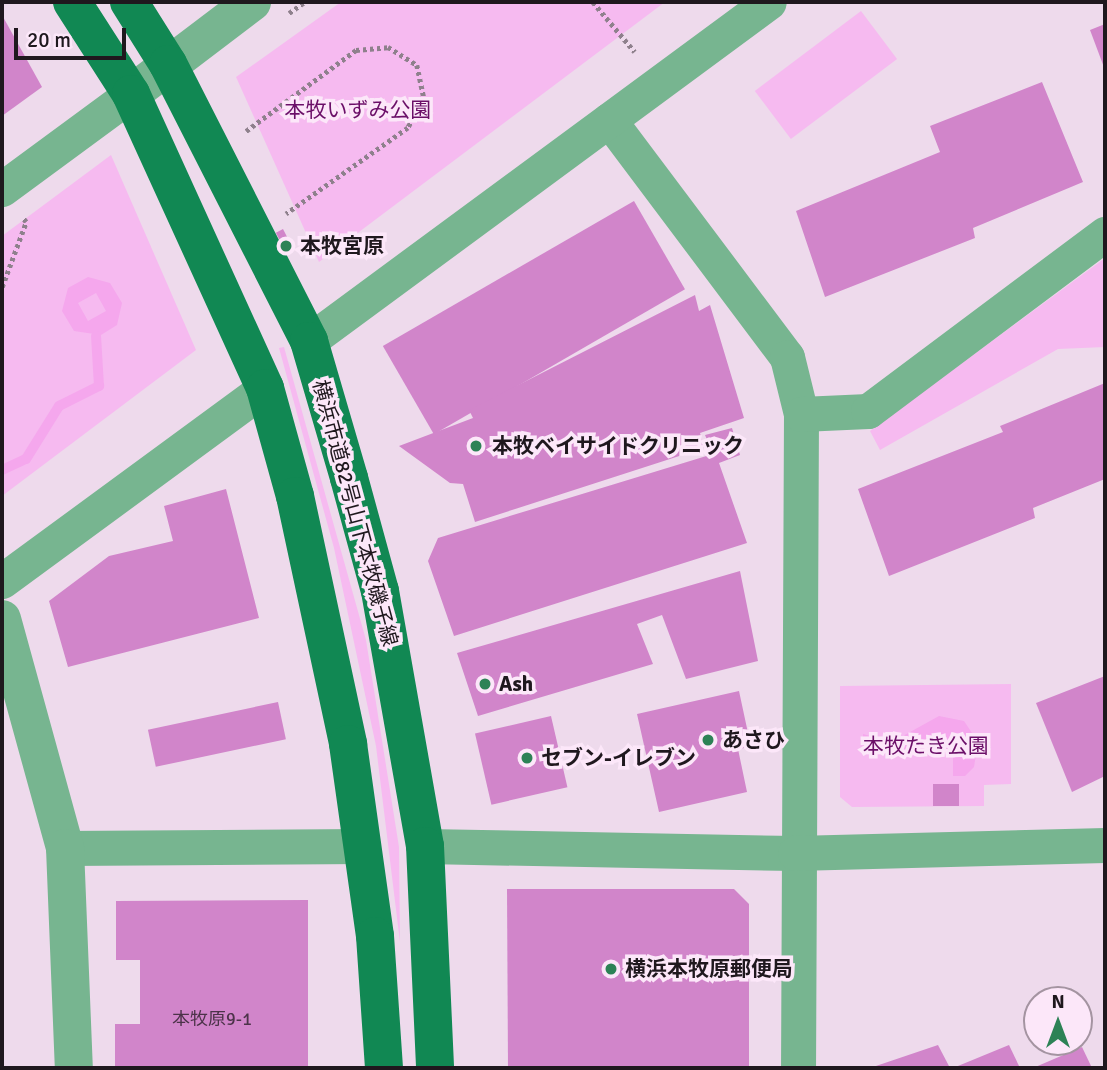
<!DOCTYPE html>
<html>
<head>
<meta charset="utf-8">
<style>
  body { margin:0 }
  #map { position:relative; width:1107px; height:1070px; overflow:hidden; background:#eedaec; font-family:Signika,"Noto Sans JP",sans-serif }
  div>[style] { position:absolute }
  .green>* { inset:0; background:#f6baf0; transform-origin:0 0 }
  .water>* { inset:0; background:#f5a7ed }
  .stream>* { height:10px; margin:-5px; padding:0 5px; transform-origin:5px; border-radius:5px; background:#f5a7ed }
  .building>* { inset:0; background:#d185ca; transform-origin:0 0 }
  .path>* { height:4.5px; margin-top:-2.25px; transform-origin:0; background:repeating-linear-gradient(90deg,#8e808c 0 3.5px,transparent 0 7px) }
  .minor>* { height:35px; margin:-17.5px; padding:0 17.5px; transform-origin:17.5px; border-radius:17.5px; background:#77b590 }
  .tertiary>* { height:38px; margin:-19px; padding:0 19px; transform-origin:19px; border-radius:19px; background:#77b590 }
  .primary>* { height:38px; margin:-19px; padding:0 19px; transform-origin:19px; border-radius:19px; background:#118853 }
  .dots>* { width:19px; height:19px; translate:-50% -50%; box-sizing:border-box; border:4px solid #fce7f9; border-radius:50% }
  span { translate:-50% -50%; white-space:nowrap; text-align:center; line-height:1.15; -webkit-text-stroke:7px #fce7f9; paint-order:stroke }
  .number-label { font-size:18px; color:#4c3349 }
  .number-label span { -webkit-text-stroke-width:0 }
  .park-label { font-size:21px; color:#6b0f68 }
  .poi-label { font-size:21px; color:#1f181e; font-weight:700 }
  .left { translate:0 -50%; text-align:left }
  .street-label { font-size:21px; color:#1f181e }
  .frame { position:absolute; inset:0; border:4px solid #1f181e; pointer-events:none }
  .north { position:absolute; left:1023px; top:986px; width:70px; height:70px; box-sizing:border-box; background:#fce7f9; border:2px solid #a494a1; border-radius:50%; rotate:0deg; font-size:19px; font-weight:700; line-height:28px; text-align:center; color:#1f181e }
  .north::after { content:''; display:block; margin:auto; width:24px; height:32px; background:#2d8256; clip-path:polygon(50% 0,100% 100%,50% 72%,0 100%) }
  .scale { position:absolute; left:14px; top:28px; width:112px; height:32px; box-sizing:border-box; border:4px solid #1f181e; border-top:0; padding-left:9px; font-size:21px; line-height:24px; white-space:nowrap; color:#1f181e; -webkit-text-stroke:5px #fce7f9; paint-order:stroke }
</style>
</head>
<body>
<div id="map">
  <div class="green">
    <div style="clip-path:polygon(341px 2px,665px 2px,319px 262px,236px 77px)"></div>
    <div style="left:861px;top:11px;width:60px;height:133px;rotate:53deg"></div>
    <div style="clip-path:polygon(111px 155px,196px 350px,2px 496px,2px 236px)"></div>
    <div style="clip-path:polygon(1105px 258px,1105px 347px,1058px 349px,880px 450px,870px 431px)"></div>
    <div style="clip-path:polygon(284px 347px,366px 640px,399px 847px,400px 942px,376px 746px,334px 548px,279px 348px)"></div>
    <div style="clip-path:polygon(1011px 684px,1011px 784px,984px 785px,984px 806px,852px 807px,840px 797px,840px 686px)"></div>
  </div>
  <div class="water">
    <div style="clip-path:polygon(evenodd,88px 277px,110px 283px,122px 303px,117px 325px,101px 335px,74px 331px,62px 311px,68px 288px,88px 277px,96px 293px,106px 311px,88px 321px,78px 303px,96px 293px)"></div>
    <div style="clip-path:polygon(939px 716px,964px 721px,978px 742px,974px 767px,965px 776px,953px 776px,953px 749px,863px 749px,863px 734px,892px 742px)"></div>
  </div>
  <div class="stream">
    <div style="left:2px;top:470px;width:26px;rotate:-25deg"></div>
    <div style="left:26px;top:459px;width:62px;rotate:-58.1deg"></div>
    <div style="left:59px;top:406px;width:45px;rotate:-26.6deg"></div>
    <div style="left:99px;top:386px;width:50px;rotate:-93.4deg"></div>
  </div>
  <div class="building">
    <div style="clip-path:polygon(2px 15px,42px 87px,2px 116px)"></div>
    <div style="clip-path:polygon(1105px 24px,1105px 70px,1090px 30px)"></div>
    <div style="clip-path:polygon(1042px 82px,1083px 182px,973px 228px,975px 238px,825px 297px,796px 211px,940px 152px,930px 126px)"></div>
    <div style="left:634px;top:201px;width:102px;height:290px;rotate:60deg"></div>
    <div style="left:283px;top:229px;width:20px;height:8px;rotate:63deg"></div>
    <div style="clip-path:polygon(695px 295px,699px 311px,710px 305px,744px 418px,700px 433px,704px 448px,475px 522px,463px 484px,450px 483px,399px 446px,473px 418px,469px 410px)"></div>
    <div style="clip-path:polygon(1105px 383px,1105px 479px,1033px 508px,1035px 518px,889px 576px,858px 489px,1003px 432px,1000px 426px)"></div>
    <div style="clip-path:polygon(732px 428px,740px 455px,719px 463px,747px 543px,454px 636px,428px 561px,438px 538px,713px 454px,705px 435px)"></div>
    <div style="clip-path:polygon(226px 489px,259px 618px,68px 667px,49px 601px,109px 556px,173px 541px,164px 506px)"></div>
    <div style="clip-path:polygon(740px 571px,758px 661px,686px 679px,662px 615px,637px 624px,653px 664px,478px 716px,457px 653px)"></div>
    <div style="clip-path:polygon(1105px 676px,1105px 776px,1072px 792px,1036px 703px)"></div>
    <div style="clip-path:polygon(739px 691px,751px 747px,738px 749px,747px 792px,659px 812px,637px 714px)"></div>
    <div style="left:278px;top:702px;width:38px;height:133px;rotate:78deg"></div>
    <div style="left:551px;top:716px;width:73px;height:78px;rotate:77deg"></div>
    <div style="left:933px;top:784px;width:26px;height:22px"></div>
    <div style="clip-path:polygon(507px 889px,734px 889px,749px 904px,749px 1068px,508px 1068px)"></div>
    <div style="clip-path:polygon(308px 900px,308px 1068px,115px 1068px,115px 1024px,140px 1024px,140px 960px,116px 960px,116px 901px)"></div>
    <div style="clip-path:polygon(938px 1045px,950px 1068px,870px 1068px)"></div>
    <div style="clip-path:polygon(1009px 1045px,1020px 1068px,953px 1068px)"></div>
    <div style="clip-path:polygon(1082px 1047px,1092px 1068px,1033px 1068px)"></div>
  </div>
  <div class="path">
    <div style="left:593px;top:2px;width:65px;rotate:50deg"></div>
    <div style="left:289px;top:13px;width:19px;rotate:-35deg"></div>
    <div style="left:246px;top:131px;width:137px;rotate:-36.4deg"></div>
    <div style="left:356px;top:50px;width:32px;rotate:-5deg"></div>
    <div style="left:388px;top:47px;width:34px;rotate:32deg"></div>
    <div style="left:417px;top:65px;width:35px;rotate:78deg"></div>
    <div style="left:424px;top:99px;width:33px;rotate:119deg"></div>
    <div style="left:408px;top:128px;width:149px;rotate:144.8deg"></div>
    <div style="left:2px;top:287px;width:69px;rotate:-69.7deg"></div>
    <div style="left:26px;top:222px;width:6px;rotate:-129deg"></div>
  </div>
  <div class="minor">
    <div style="left:609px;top:120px;width:296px;rotate:53.1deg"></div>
    <div style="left:787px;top:357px;width:59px;rotate:76.2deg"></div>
    <div style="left:801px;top:414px;width:654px;rotate:90.26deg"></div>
    <div style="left:2px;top:189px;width:160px;rotate:-36.4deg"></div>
    <div style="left:309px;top:341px;width:571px;rotate:-36.39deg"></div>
    <div style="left:801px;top:414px;width:67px;rotate:-2.6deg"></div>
    <div style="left:868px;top:411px;width:296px;rotate:-36.8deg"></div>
    <div style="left:2px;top:581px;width:326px;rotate:-36.3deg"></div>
    <div style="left:425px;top:846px;width:370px;rotate:1.1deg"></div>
    <div style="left:795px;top:853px;width:310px;rotate:-1.5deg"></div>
    <div style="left:65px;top:848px;width:298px;rotate:-0.4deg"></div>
  </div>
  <div class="tertiary">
    <div style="left:131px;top:94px;width:152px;rotate:-37.2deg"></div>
    <div style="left:2px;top:619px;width:238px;rotate:74.6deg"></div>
    <div style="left:65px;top:848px;width:220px;rotate:87.7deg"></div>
  </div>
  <div class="primary">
    <div style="left:72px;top:2px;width:109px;rotate:57.3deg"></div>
    <div style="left:131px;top:94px;width:323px;rotate:65.5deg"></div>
    <div style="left:265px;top:388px;width:112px;rotate:74.5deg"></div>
    <div style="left:295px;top:496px;width:254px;rotate:77.9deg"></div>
    <div style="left:348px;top:744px;width:194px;rotate:82deg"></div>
    <div style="left:375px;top:936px;width:132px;rotate:86.1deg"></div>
    <div style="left:129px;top:2px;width:73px;rotate:57.8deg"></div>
    <div style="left:168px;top:64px;width:311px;rotate:63deg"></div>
    <div style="left:309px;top:341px;width:143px;rotate:73.7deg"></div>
    <div style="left:349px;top:478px;width:117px;rotate:74.7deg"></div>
    <div style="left:380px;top:591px;width:259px;rotate:80deg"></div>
    <div style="left:425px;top:846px;width:222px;rotate:87.4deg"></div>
  </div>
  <div class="dots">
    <div style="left:286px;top:246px;background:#2d8256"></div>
    <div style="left:476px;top:446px;background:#2d8256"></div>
    <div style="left:485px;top:684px;background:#2d8256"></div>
    <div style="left:708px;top:740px;background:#2d8256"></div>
    <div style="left:527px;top:758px;background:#2d8256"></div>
    <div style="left:611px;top:969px;background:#2d8256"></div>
  </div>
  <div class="number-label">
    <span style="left:212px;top:1019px">本牧原9-1</span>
  </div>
  <div class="park-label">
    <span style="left:358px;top:110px">本牧いずみ公園</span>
    <span style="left:926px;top:746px">本牧たき公園</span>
  </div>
  <div class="poi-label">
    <span class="left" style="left:300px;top:246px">本牧宮原</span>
    <span class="left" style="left:492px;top:446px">本牧ベイサイドクリニック</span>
    <span class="left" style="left:499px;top:684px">Ash</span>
    <span class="left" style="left:722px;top:740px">あさひ</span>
    <span class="left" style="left:541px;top:758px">セブン-イレブン</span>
    <span class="left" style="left:625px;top:969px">横浜本牧原郵便局</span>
  </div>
  <div class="street-label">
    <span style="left:355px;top:513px;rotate:75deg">横浜市道82号山下本牧磯子線</span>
  </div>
  <div class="frame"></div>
  <div class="north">N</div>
  <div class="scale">20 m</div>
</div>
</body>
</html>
